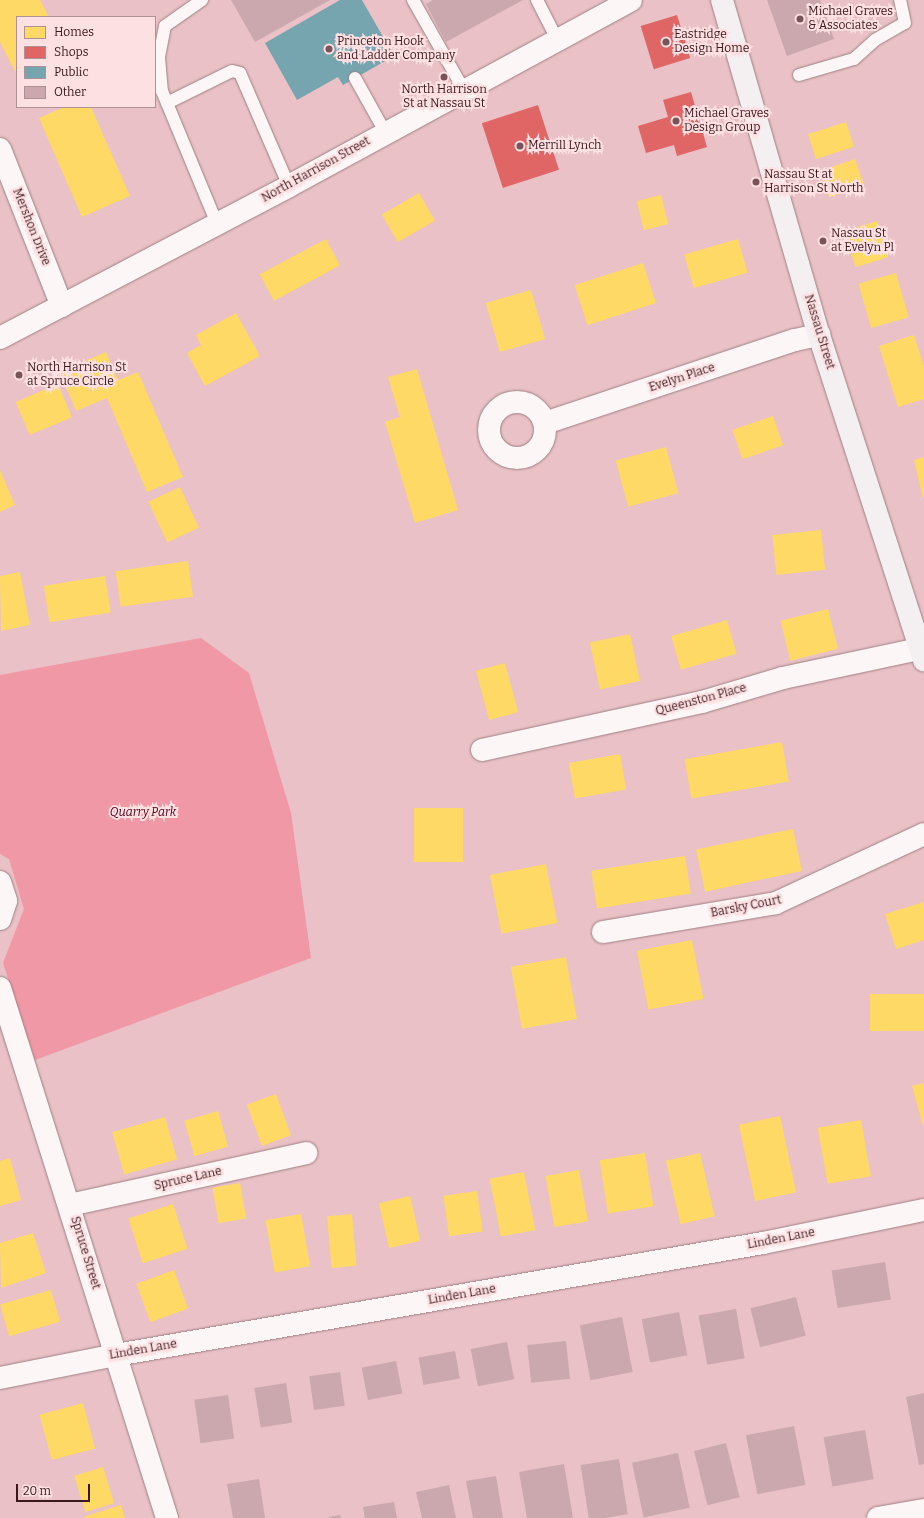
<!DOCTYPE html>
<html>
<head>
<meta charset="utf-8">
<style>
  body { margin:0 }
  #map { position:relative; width:924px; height:1518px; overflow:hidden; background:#e9c1c6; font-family:Bitter,serif }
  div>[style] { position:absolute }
  .green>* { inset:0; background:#f098a6 }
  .homes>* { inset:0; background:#ffd966; transform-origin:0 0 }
  .shops>* { inset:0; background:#e06666; transform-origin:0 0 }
  .public>* { inset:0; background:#76a5af }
  .building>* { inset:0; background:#cba8ad; transform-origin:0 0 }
  .roads { filter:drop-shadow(0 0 1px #a08085) drop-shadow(0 0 1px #a08085) }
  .service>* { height:12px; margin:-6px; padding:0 6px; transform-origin:6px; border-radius:6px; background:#fcf6f6 }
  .minor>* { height:22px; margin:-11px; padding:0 11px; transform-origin:11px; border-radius:11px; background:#fcf6f6 }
  .minor>.ring { margin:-11px; padding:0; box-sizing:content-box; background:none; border:22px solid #fcf6f6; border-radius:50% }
  .tertiary>* { height:22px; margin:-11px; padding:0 11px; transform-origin:11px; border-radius:11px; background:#fcf6f6 }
  .secondary>* { height:22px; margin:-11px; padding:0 11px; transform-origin:11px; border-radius:11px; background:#f4f0f2 }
  .dots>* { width:11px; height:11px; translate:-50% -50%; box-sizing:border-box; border:2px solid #fde0e2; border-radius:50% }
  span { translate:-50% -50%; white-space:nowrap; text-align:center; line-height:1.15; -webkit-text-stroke:4px #fde0e2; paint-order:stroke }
  .poi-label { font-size:12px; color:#3b181e }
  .left { translate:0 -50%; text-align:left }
  .street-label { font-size:12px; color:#3b181e }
  .park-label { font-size:12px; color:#54001a; font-style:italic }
  .legend { position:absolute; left:16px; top:16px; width:140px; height:92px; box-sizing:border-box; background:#fde0e2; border:1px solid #af9094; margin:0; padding:5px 7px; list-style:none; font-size:12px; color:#3b181e }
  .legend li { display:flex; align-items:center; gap:8px; height:20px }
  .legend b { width:20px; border:1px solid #af9094 }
  .scale { position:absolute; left:16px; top:1484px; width:74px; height:18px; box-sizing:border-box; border:2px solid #3b181e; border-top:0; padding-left:5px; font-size:12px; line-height:14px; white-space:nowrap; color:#3b181e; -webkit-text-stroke:3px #fde0e2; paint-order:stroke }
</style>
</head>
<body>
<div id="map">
  <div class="green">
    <div style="clip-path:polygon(201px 638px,249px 673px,291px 813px,311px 958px,35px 1060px,3px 963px,24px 909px,9px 859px,0 854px,0 675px)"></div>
  </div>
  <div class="homes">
    <div style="clip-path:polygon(0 0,40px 0,49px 17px,17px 17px,16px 73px,0 42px)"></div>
    <div style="clip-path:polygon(64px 107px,91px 107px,130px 196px,82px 217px,39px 118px)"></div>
    <div style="left:846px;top:122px;width:26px;height:40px;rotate:72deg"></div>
    <div style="left:855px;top:159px;width:28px;height:37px;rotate:71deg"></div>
    <div style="left:419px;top:193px;width:32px;height:43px;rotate:60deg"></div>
    <div style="left:661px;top:195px;width:30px;height:25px;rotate:76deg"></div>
    <div style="left:877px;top:221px;width:38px;height:34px;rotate:73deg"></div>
    <div style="left:326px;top:239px;width:30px;height:75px;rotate:62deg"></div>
    <div style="left:738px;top:239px;width:35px;height:56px;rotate:74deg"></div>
    <div style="left:643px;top:263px;width:42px;height:72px;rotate:72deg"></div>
    <div style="left:896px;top:273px;width:46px;height:39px;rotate:74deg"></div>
    <div style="left:531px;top:290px;width:51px;height:47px;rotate:74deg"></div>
    <div style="clip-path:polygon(236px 313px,260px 356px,205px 386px,187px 353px,201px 345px,196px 335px)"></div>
    <div style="clip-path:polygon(914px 335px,924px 367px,924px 399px,898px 407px,879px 346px)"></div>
    <div style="clip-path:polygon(106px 352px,118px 380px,138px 372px,183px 477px,147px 492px,107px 398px,76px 411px,60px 372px)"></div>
    <div style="clip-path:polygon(417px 369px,458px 510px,415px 523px,385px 422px,400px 417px,388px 377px)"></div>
    <div style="left:58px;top:384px;width:36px;height:46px;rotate:67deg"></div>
    <div style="left:773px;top:416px;width:31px;height:43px;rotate:71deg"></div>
    <div style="left:666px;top:447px;width:48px;height:52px;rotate:75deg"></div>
    <div style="clip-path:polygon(924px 457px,924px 498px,923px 498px,914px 460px)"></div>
    <div style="clip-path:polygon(0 470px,15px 505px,0 512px)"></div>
    <div style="left:180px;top:487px;width:45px;height:35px;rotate:65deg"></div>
    <div style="left:821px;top:530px;width:40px;height:49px;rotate:84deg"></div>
    <div style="left:188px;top:561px;width:36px;height:73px;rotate:82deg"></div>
    <div style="clip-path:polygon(20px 572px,30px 625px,1px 631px,0 576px)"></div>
    <div style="left:105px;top:576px;width:37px;height:62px;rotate:81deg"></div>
    <div style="left:828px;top:609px;width:41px;height:49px;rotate:76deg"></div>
    <div style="left:727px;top:620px;width:35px;height:58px;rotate:74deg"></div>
    <div style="left:630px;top:634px;width:48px;height:41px;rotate:78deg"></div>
    <div style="left:505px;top:663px;width:51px;height:30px;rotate:75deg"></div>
    <div style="left:782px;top:742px;width:40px;height:99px;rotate:80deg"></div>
    <div style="left:620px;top:754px;width:36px;height:52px;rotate:80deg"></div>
    <div style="left:414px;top:808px;width:49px;height:54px"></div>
    <div style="left:793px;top:829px;width:43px;height:99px;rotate:78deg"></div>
    <div style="left:685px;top:856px;width:38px;height:95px;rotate:81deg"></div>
    <div style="left:546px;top:864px;width:60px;height:57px;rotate:79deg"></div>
    <div style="clip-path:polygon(924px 902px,924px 940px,896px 949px,885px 914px)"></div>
    <div style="left:692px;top:940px;width:60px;height:56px;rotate:79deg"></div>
    <div style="left:566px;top:957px;width:63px;height:56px;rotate:80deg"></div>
    <div style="left:924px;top:994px;width:37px;height:54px;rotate:90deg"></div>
    <div style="clip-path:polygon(924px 1083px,924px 1129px,912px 1086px)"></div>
    <div style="left:276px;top:1094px;width:44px;height:31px;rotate:70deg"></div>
    <div style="left:218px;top:1111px;width:37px;height:35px;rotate:74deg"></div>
    <div style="left:780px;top:1116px;width:78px;height:42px;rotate:78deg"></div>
    <div style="left:165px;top:1117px;width:44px;height:55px;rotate:74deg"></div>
    <div style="left:861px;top:1120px;width:57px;height:44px;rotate:80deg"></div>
    <div style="left:645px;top:1153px;width:54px;height:46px;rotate:81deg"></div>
    <div style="left:700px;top:1153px;width:65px;height:35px;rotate:77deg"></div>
    <div style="clip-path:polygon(10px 1158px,21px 1200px,0 1206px,0 1161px)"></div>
    <div style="left:579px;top:1170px;width:52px;height:34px;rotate:80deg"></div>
    <div style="left:524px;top:1172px;width:59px;height:35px;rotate:79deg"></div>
    <div style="left:240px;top:1183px;width:36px;height:28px;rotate:80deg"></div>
    <div style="left:477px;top:1191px;width:41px;height:34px;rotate:82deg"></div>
    <div style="left:410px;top:1196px;width:46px;height:32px;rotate:77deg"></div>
    <div style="left:173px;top:1204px;width:47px;height:47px;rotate:72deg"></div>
    <div style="left:301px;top:1214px;width:53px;height:36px;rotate:80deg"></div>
    <div style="left:352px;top:1214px;width:52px;height:25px;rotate:85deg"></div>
    <div style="clip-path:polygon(33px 1233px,46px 1273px,1px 1288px,0 1243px)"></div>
    <div style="left:174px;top:1270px;width:41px;height:40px;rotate:70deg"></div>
    <div style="left:51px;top:1290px;width:33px;height:53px;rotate:74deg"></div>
    <div style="left:83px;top:1403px;width:47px;height:45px;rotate:75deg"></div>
    <div style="left:103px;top:1467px;width:38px;height:30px;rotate:73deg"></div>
    <div style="clip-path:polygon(121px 1505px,125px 1518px,86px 1518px,86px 1516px)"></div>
  </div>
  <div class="shops">
    <div style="left:677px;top:15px;width:45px;height:38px;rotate:73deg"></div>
    <div style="clip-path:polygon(691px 92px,707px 147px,677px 156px,674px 145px,646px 153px,638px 126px,668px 117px,663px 100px)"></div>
    <div style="left:538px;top:105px;width:68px;height:59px;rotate:72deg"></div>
  </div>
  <div class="public">
    <div style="clip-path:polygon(340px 0,362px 0,394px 56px,343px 85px,338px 77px,297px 100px,265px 43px)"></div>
  </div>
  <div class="building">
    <div style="clip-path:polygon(231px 0,330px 0,255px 42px)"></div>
    <div style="clip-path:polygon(433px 0,523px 0,446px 42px,426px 4px)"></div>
    <div style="clip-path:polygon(767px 0,820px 0,834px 39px,787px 56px)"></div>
    <div style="left:885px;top:1262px;width:38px;height:54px;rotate:81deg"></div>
    <div style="left:796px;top:1297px;width:40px;height:47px;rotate:76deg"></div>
    <div style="left:736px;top:1309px;width:50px;height:38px;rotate:80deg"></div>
    <div style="left:679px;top:1312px;width:44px;height:38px;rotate:79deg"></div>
    <div style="left:622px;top:1317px;width:56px;height:43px;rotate:79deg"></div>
    <div style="left:566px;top:1341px;width:38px;height:39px;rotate:84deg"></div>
    <div style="left:507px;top:1342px;width:38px;height:37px;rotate:79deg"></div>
    <div style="left:455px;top:1351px;width:28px;height:37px;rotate:80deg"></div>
    <div style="left:396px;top:1361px;width:33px;height:35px;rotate:79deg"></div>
    <div style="left:340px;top:1372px;width:34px;height:31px;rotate:82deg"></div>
    <div style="left:286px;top:1383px;width:40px;height:32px;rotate:81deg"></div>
    <div style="clip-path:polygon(924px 1393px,924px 1464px,919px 1465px,906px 1397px)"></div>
    <div style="left:228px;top:1395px;width:44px;height:34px;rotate:82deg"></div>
    <div style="left:794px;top:1426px;width:60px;height:49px;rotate:79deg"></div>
    <div style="left:865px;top:1430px;width:50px;height:42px;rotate:80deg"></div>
    <div style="left:726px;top:1443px;width:56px;height:33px;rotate:76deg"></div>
    <div style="left:678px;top:1453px;width:56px;height:47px;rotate:78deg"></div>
    <div style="left:619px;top:1459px;width:56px;height:39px;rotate:81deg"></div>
    <div style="clip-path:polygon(564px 1464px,573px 1518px,527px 1518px,519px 1472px)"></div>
    <div style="clip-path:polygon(496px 1476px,503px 1518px,473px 1518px,466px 1481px)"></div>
    <div style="clip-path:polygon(259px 1479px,265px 1518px,233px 1518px,227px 1484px)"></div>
    <div style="clip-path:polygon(449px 1485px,456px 1518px,422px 1518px,416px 1492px)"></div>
    <div style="clip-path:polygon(394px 1502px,397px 1518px,365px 1518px,363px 1507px)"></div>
    <div style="clip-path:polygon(340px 1515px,341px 1518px,329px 1518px,329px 1517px)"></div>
  </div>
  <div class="roads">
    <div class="service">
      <div style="left:202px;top:0;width:45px;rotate:144.9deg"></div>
      <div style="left:165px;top:26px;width:33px;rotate:101deg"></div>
      <div style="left:159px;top:58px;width:33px;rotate:85deg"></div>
      <div style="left:162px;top:91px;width:144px;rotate:67.5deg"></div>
      <div style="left:413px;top:0;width:103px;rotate:60.5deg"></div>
      <div style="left:537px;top:0;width:44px;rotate:62.9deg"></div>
      <div style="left:799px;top:75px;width:57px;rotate:-16.2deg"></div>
      <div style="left:854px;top:59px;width:28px;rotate:-42deg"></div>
      <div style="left:875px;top:40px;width:34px;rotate:-30deg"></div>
      <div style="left:905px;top:23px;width:24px;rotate:-102deg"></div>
      <div style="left:355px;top:78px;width:62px;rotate:60.9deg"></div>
      <div style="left:167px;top:103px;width:72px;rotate:-26.2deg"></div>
      <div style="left:232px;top:71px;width:8px;rotate:14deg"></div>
      <div style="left:240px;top:73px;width:123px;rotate:66.6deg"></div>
    </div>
    <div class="minor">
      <div style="left:0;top:149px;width:169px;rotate:68.5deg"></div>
      <div class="ring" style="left:489px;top:402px;width:34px;height:34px"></div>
      <div style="left:545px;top:423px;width:263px;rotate:-18.4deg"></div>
      <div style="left:795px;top:340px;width:25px;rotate:-12deg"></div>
      <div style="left:482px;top:750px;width:225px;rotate:-12.3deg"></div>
      <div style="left:702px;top:702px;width:84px;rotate:-16.5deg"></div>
      <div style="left:783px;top:678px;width:140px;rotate:-12deg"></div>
      <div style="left:0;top:882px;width:20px;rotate:72deg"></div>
      <div style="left:6px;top:901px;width:19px;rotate:108deg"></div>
      <div style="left:603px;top:932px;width:175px;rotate:-9.5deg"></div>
      <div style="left:776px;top:903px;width:163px;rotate:-25deg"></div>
      <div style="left:0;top:988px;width:556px;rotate:72.51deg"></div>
      <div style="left:70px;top:1205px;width:242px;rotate:-12.4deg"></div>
      <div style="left:0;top:1378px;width:118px;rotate:-11.2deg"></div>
      <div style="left:116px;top:1355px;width:657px;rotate:-9.82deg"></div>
      <div style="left:763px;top:1243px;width:164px;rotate:-11.6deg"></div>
      <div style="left:878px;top:1518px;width:47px;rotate:-9.9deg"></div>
    </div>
    <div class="tertiary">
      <div style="left:0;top:338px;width:327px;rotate:-27.7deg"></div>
      <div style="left:289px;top:186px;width:389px;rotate:-28.5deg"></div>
    </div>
    <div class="secondary">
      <div style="left:722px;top:0;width:349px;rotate:73.9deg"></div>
      <div style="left:819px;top:335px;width:342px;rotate:72.1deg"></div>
    </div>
  </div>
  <div class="dots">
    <div style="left:800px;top:19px;background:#785359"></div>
    <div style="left:666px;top:42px;background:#785359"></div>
    <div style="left:329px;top:49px;background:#785359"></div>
    <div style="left:444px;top:77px;background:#785359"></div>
    <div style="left:676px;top:121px;background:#785359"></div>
    <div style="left:520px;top:146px;background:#785359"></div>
    <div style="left:756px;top:182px;background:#785359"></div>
    <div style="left:823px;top:241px;background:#785359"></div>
    <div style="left:19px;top:375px;background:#785359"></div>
  </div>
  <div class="poi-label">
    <span class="left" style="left:808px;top:19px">Michael Graves<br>&amp; Associates</span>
    <span class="left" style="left:674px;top:42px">Eastridge<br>Design Home</span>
    <span class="left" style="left:337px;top:49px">Princeton Hook<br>and Ladder Company</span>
    <span style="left:444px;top:97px">North Harrison<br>St at Nassau St</span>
    <span class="left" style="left:684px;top:121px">Michael Graves<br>Design Group</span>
    <span class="left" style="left:528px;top:146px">Merrill Lynch</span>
    <span class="left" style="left:764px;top:182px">Nassau St at<br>Harrison St North</span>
    <span class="left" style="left:831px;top:241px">Nassau St<br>at Evelyn Pl</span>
    <span class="left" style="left:27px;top:375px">North Harrison St<br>at Spruce Circle</span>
  </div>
  <div class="street-label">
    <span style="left:316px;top:170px;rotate:-29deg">North Harrison Street</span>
    <span style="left:31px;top:227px;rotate:68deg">Mershon Drive</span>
    <span style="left:819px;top:332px;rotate:73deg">Nassau Street</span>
    <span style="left:682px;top:378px;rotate:-18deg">Evelyn Place</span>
    <span style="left:701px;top:700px;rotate:-15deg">Queenston Place</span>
    <span style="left:746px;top:907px;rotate:-11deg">Barsky Court</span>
    <span style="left:188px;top:1179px;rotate:-13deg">Spruce Lane</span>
    <span style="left:781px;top:1239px;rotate:-11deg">Linden Lane</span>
    <span style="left:85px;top:1253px;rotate:73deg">Spruce Street</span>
    <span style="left:462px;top:1295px;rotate:-10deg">Linden Lane</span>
    <span style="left:143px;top:1350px;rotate:-10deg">Linden Lane</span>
  </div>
  <div class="park-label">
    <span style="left:143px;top:813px">Quarry Park</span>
  </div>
  <ul class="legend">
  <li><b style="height:11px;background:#ffd966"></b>Homes</li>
  <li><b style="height:11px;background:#e06666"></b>Shops</li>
  <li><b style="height:11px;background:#76a5af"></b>Public</li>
  <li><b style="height:11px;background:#cba8ad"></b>Other</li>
  </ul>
  <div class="scale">20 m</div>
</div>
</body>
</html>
